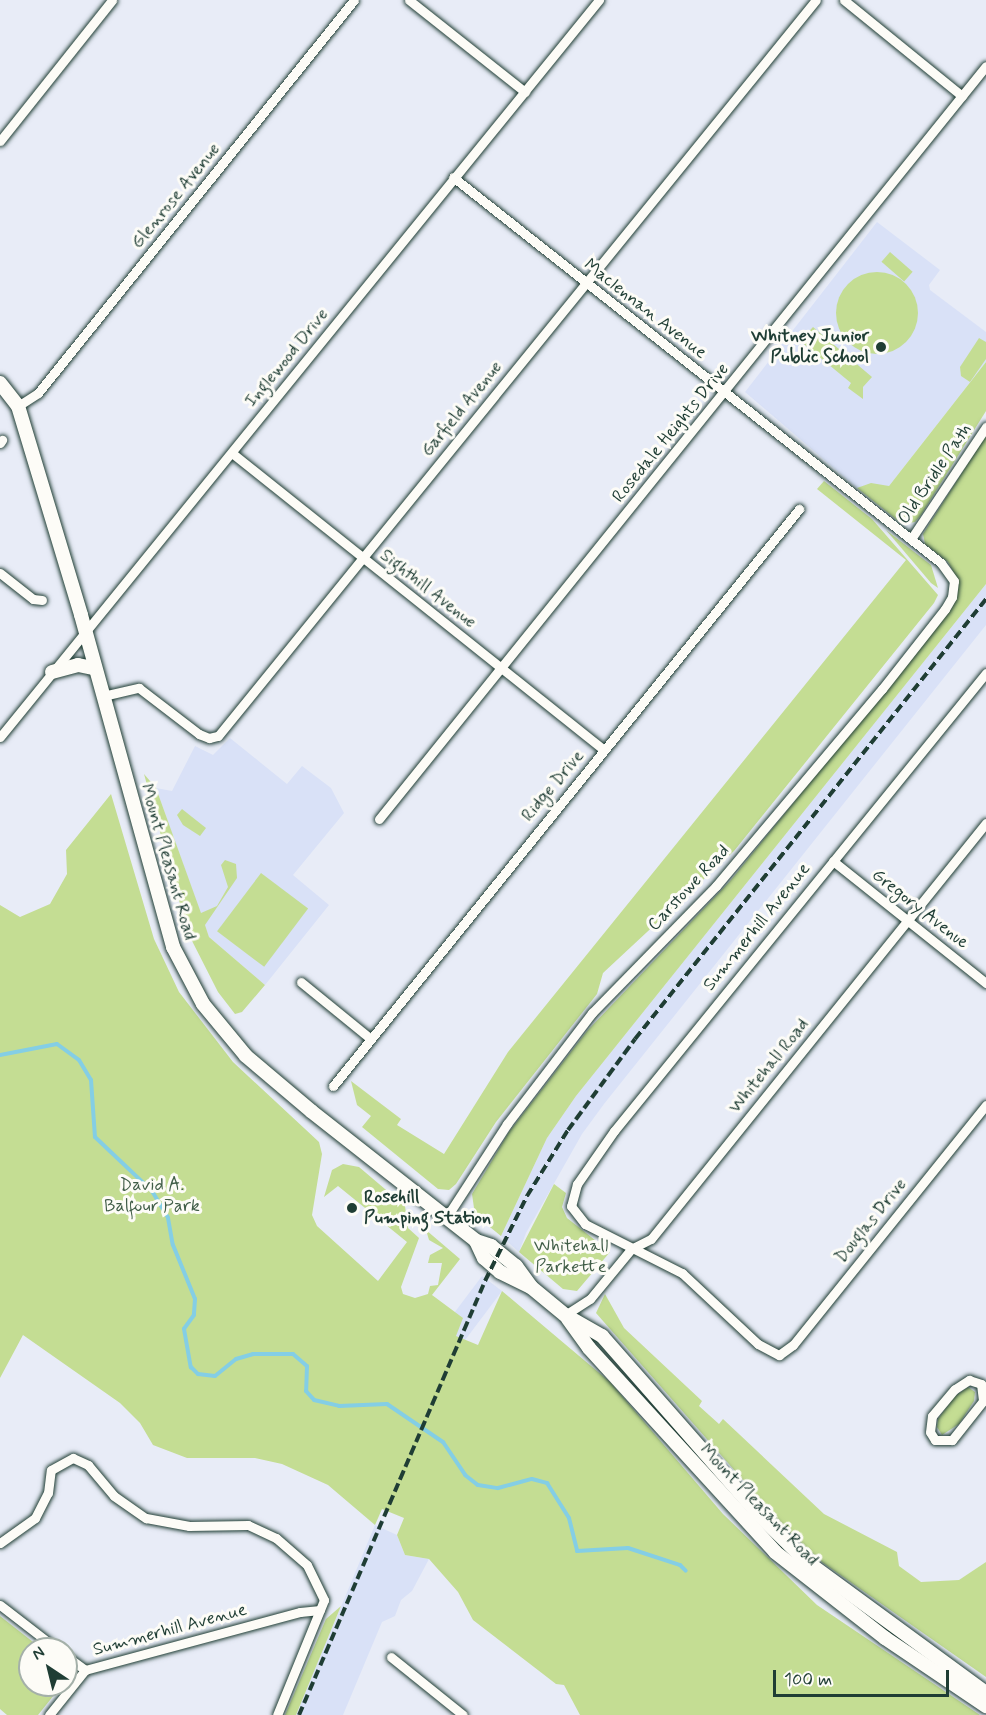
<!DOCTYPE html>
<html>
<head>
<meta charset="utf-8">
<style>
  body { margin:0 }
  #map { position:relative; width:986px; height:1715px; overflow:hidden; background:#e8ecf7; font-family:Mynerve,sans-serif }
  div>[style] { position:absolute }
  .built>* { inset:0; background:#d9e1f7; transform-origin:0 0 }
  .green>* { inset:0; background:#c4dd93; transform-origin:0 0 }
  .round { border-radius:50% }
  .stream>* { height:4px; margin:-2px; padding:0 2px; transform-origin:2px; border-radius:2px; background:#84cee5 }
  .roads { filter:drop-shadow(0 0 2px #1f3d34) drop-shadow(0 0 2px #1f3d34) }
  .street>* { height:9px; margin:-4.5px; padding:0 4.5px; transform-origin:4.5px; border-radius:4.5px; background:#fdfcf7 }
  .secondary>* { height:14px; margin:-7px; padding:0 7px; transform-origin:7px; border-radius:7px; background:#fdfcf7 }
  .rail>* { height:4px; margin-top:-2px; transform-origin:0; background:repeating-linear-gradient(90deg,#1f3d34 0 9px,transparent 0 13.5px) }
  .dots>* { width:16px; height:16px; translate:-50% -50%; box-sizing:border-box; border:3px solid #fdfcf7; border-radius:50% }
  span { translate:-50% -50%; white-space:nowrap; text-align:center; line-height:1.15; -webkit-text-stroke:6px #fdfcf7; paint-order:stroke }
  .street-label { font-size:18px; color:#1f3d34 }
  .poi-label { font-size:18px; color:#1f3d34; font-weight:700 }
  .right { translate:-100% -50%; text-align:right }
  .left { translate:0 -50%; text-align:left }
  .park-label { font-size:18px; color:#405d47 }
  .north { position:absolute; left:18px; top:1637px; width:60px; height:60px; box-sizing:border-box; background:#fdfcf7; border:2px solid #a4b0a9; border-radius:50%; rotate:325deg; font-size:16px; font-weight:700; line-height:24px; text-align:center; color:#1f3d34 }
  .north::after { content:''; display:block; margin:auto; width:21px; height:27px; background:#1f3d34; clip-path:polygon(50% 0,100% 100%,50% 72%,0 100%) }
  .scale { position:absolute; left:773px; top:1670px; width:176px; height:27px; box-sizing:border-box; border:3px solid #1f3d34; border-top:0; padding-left:8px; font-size:18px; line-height:21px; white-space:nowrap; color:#1f3d34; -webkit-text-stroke:4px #fdfcf7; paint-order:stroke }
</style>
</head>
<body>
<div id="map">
  <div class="built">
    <div style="clip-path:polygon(877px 222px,940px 270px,929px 285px,930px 290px,986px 332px,986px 362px,889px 486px,857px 488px,745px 392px)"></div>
    <div style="clip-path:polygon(986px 584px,986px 625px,604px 1104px,582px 1134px,526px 1233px,519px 1252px,501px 1236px,547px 1138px,576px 1096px)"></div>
    <div style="clip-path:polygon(230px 738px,287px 784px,302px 766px,331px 788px,344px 813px,293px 875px,329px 905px,265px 985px,209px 937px,156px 788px,172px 791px,195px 746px,213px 755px)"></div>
    <div style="left:482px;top:1276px;width:25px;height:65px;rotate:37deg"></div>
    <div style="clip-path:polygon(375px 1525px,397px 1535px,405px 1555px,429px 1559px,412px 1591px,401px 1600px,395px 1616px,382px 1622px,343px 1715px,296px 1715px)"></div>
  </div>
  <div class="green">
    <div style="left:890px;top:252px;width:30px;height:13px;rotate:41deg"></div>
    <div class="round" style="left:836px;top:272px;width:82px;height:82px"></div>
    <div style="clip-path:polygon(813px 327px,872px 377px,863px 387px,863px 399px,848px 388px,851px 383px,800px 341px)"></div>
    <div style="clip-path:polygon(979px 338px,986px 342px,986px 359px,970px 382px,961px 376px,960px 367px)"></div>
    <div style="clip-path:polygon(986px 362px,986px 411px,921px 515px,915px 522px,902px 524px,857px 488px,871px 483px,889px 486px)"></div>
    <div style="clip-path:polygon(986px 435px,986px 584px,576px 1096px,547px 1138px,501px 1236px,475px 1215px,472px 1194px,509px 1132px,587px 1031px,730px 881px,951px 609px,957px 597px,956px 577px,948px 562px,925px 544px,923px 534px)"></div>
    <div style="clip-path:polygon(824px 481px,872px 519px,938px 595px,934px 603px,734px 851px,603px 973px,597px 994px,496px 1122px,456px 1184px,449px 1190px,438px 1189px,362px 1127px,371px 1116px,357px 1105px,351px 1081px,401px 1119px,397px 1125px,444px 1154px,508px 1052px,906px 560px,817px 489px)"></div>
    <div style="clip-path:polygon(886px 530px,931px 565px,938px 588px,931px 583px)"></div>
    <div style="clip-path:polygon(144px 774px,156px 788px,201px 913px,217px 906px,228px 887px,221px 865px,225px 860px,236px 864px,237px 878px,205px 925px,209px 937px,265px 985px,242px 1012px,235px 1014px,218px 992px,188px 933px)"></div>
    <div style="clip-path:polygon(111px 794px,154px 939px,179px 992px,233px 1062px,319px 1142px,322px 1154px,312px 1215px,317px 1226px,378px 1281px,407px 1242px,338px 1186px,324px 1197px,332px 1170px,343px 1164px,359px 1167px,405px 1206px,408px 1228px,419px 1238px,401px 1287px,403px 1294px,415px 1298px,428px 1294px,430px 1286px,438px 1285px,442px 1263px,428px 1263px,430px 1255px,443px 1248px,429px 1240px,426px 1230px,460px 1259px,432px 1295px,463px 1318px,456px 1336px,478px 1345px,502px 1291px,610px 1382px,723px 1514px,817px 1605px,980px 1715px,580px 1715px,564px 1685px,556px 1684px,473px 1620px,458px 1592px,429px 1559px,405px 1555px,397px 1535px,404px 1518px,382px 1509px,375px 1525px,328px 1485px,282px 1464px,255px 1458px,187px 1458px,153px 1445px,140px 1423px,120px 1403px,23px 1335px,0 1378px,0 905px,20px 917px,50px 904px,67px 874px,66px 850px)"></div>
    <div style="clip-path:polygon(182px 809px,206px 828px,200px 836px,183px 825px,177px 815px)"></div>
    <div style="left:261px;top:873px;width:59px;height:73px;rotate:37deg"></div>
    <div style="clip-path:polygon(554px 1184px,566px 1193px,562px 1207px,567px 1218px,610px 1252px,577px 1291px,563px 1289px,519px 1252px)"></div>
    <div style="clip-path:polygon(605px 1294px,624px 1328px,702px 1401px,699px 1406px,719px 1424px,723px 1419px,824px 1514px,897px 1552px,899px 1566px,921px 1582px,959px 1580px,986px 1562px,986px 1677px,823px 1563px,786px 1529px,596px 1313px)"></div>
    <div style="clip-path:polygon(968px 1387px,975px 1392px,974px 1401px,959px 1424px,942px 1435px,937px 1427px,938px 1419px,954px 1397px)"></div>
    <div style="clip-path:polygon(341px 1606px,296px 1715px,285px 1715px,326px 1619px)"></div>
    <div style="clip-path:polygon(0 1616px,42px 1649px,30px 1649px,30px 1685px,62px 1685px,38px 1715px,7px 1715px,0 1709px)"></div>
  </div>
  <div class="stream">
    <div style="left:0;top:1055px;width:58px;rotate:-10.9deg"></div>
    <div style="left:57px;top:1044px;width:27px;rotate:36deg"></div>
    <div style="left:79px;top:1060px;width:23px;rotate:59deg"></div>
    <div style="left:91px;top:1080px;width:57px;rotate:86deg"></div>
    <div style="left:95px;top:1137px;width:79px;rotate:43.5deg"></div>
    <div style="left:152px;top:1191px;width:31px;rotate:59deg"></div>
    <div style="left:168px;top:1218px;width:27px;rotate:80deg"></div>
    <div style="left:173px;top:1245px;width:58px;rotate:67.8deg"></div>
    <div style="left:195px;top:1299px;width:16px;rotate:94deg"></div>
    <div style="left:194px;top:1315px;width:17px;rotate:126deg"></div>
    <div style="left:184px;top:1329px;width:39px;rotate:80deg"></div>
    <div style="left:191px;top:1367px;width:10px;rotate:45deg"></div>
    <div style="left:198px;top:1374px;width:17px;rotate:7deg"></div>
    <div style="left:215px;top:1376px;width:27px;rotate:-39deg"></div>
    <div style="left:236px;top:1359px;width:18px;rotate:-16deg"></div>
    <div style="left:253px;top:1354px;width:40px"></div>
    <div style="left:293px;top:1354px;width:18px;rotate:41deg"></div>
    <div style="left:307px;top:1366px;width:25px;rotate:92deg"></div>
    <div style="left:306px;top:1391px;width:12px;rotate:48deg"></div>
    <div style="left:314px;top:1400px;width:26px;rotate:13deg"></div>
    <div style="left:339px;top:1406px;width:48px;rotate:-2.4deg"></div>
    <div style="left:387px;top:1404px;width:68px;rotate:34.2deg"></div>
    <div style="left:443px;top:1442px;width:40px;rotate:56deg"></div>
    <div style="left:465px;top:1475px;width:16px;rotate:38deg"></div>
    <div style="left:478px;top:1485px;width:20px;rotate:9deg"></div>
    <div style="left:498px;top:1488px;width:35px;rotate:-15deg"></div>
    <div style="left:532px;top:1479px;width:16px;rotate:15deg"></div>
    <div style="left:547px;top:1483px;width:41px;rotate:57.8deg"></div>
    <div style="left:569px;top:1518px;width:34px;rotate:76deg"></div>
    <div style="left:577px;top:1551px;width:51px;rotate:-3.4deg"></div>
    <div style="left:628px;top:1548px;width:55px;rotate:18.1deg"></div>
    <div style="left:680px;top:1565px;width:8px;rotate:45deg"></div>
  </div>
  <div class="roads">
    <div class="street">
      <div style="left:409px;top:0;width:148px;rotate:38.4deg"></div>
      <div style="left:844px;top:0;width:152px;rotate:39.1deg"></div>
      <div style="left:0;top:141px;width:180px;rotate:-51.5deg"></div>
      <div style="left:18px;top:406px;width:24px;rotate:-33deg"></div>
      <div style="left:38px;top:393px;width:504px;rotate:-51.2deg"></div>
      <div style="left:0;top:443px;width:4px;rotate:-56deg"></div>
      <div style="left:232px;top:453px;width:476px;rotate:38.6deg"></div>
      <div style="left:911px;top:539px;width:135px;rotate:-56.2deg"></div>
      <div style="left:0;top:573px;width:42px;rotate:38.2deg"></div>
      <div style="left:33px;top:599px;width:9px;rotate:6deg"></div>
      <div style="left:986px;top:673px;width:590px;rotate:129.08deg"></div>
      <div style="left:614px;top:1131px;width:65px;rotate:124.9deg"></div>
      <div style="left:577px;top:1184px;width:23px;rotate:105deg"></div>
      <div style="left:571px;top:1206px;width:23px;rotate:52deg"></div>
      <div style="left:585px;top:1224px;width:109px;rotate:26.8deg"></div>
      <div style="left:682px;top:1273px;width:104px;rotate:43.1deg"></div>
      <div style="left:758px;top:1344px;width:24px;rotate:28deg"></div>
      <div style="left:779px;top:1355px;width:17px;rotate:-36deg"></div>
      <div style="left:793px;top:1345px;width:308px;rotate:-51.2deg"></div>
      <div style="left:103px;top:696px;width:37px;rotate:-13deg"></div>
      <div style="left:139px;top:688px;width:76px;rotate:37.5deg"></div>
      <div style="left:199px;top:734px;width:11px;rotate:22deg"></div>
      <div style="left:209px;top:738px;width:9px;rotate:-13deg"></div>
      <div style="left:218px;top:736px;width:948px;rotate:-50.91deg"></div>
      <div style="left:0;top:737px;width:950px;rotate:-50.9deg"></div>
      <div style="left:379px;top:819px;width:967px;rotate:-51.13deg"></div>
      <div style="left:833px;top:861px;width:196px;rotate:38.6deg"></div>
      <div style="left:301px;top:982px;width:90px;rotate:39.2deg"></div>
      <div style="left:333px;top:1086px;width:742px;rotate:-51.07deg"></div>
      <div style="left:446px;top:1218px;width:112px;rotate:-57deg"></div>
      <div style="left:507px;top:1124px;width:140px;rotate:-52.6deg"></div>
      <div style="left:592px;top:1013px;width:177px;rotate:-45.7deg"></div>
      <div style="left:716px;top:886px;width:258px;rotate:-49.9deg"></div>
      <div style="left:882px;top:689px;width:102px;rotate:-51.8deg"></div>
      <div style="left:945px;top:609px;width:14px;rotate:-60deg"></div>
      <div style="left:952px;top:597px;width:16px;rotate:-83deg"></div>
      <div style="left:954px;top:581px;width:22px;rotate:-126deg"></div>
      <div style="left:941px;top:563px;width:622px;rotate:-141.66deg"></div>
      <div style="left:565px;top:1315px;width:30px;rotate:-33deg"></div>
      <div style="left:590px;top:1299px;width:65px;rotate:-50.6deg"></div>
      <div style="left:631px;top:1249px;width:22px;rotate:-27deg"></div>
      <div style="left:651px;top:1239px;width:534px;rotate:-51.16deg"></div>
      <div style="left:969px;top:1380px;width:13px;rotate:18deg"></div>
      <div style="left:981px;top:1384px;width:17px;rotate:83deg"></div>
      <div style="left:983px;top:1401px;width:50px;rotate:128.5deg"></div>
      <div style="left:952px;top:1440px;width:17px;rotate:180deg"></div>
      <div style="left:935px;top:1440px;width:9px;rotate:-122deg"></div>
      <div style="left:930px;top:1432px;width:16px;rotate:-83deg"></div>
      <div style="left:932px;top:1416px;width:35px;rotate:-50deg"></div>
      <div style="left:955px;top:1389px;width:17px;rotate:-33deg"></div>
      <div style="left:0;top:1543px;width:43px;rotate:-35.5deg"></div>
      <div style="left:35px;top:1518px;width:28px;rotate:-63deg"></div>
      <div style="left:48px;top:1493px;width:23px;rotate:-83deg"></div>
      <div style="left:51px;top:1470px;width:25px;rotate:-29deg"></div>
      <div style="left:73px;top:1458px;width:17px;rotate:25deg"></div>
      <div style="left:88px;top:1465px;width:40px;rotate:50deg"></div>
      <div style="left:114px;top:1496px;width:39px;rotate:35deg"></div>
      <div style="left:146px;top:1518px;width:44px;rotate:10.5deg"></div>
      <div style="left:189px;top:1526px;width:59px;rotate:-1deg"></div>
      <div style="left:248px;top:1525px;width:31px;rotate:25deg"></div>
      <div style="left:276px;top:1538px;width:41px;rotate:41.1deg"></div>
      <div style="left:307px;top:1565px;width:39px;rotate:64deg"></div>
      <div style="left:324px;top:1600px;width:124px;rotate:112.2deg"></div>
      <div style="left:0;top:1605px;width:72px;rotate:37.7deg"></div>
      <div style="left:66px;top:1656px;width:24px;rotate:36deg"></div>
      <div style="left:391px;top:1657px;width:92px;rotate:38.9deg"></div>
      <div style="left:49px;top:1715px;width:58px;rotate:-51.3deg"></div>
      <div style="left:85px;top:1670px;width:223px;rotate:-15.1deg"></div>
      <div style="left:300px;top:1612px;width:20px;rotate:-6deg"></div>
    </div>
    <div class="secondary">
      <div style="left:0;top:383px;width:29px;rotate:52deg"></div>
      <div style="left:18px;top:406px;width:218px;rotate:73.2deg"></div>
      <div style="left:81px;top:615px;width:345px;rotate:74.5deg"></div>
      <div style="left:173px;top:947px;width:64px;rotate:62.2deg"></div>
      <div style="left:203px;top:1004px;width:67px;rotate:50.4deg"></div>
      <div style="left:246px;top:1056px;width:85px;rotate:40.2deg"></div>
      <div style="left:311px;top:1111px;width:210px;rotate:38.2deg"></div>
      <div style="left:476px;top:1241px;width:16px;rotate:18deg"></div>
      <div style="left:491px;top:1246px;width:32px;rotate:39deg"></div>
      <div style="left:516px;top:1266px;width:26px;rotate:54deg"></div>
      <div style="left:531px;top:1287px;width:44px;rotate:39.5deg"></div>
      <div style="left:565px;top:1315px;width:43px;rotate:29.6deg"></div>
      <div style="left:602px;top:1336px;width:238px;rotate:48.7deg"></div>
      <div style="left:759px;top:1515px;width:67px;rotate:44.4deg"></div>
      <div style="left:807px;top:1562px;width:222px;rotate:36.2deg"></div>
      <div style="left:52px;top:672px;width:27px;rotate:-15deg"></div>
      <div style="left:78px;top:665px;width:16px;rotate:11deg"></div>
      <div style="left:476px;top:1241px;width:19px;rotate:65deg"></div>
      <div style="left:484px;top:1258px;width:21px;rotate:41deg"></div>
      <div style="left:500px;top:1272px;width:34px;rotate:26deg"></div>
      <div style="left:568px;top:1319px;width:36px;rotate:54deg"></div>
      <div style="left:589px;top:1348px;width:276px;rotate:47.6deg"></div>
      <div style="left:775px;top:1552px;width:140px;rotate:38deg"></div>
      <div style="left:885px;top:1638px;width:122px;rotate:34deg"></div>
    </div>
  </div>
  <div class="rail">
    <div style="left:299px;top:1715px;width:472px;rotate:-66.8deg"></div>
    <div style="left:485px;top:1281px;width:95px;rotate:-63.7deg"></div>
    <div style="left:527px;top:1196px;width:78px;rotate:-58.2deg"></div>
    <div style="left:568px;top:1130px;width:113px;rotate:-53.6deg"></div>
    <div style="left:635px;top:1039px;width:563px;rotate:-51.42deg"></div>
  </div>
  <div class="dots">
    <div style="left:881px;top:347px;background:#1f3d34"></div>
    <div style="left:352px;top:1208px;background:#1f3d34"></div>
  </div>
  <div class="street-label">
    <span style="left:176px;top:196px;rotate:-51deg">Glenrose Avenue</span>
    <span style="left:645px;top:309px;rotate:38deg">Maclennan Avenue</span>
    <span style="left:287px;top:358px;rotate:-51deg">Inglewood Drive</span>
    <span style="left:462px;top:409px;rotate:-51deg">Garfield Avenue</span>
    <span style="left:671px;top:433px;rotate:-51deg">Rosedale Heights Drive</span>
    <span style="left:935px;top:474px;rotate:-56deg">Old Bridle Path</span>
    <span style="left:428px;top:589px;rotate:38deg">Sighthill Avenue</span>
    <span style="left:553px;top:786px;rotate:-50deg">Ridge Drive</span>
    <span style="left:168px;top:862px;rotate:74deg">Mount Pleasant Road</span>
    <span style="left:689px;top:888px;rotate:-47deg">Carstowe Road</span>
    <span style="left:920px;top:909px;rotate:38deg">Gregory Avenue</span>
    <span style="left:757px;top:927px;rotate:-51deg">Summerhill Avenue</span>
    <span style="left:769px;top:1066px;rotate:-51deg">Whitehall Road</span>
    <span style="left:871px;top:1221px;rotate:-51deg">Douglas Drive</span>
    <span style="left:759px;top:1505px;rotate:46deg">Mount Pleasant Road</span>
    <span style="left:170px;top:1630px;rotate:-15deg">Summerhill Avenue</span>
  </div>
  <div class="poi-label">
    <span class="right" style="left:869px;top:347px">Whitney Junior<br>Public School</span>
    <span class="left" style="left:364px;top:1208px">Rosehill<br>Pumping Station</span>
  </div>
  <div class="park-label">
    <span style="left:152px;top:1196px">David A.<br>Balfour Park</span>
    <span style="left:571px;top:1257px">Whitehall<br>Parkette</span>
  </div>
  <div class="north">N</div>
  <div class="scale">100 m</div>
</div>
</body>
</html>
